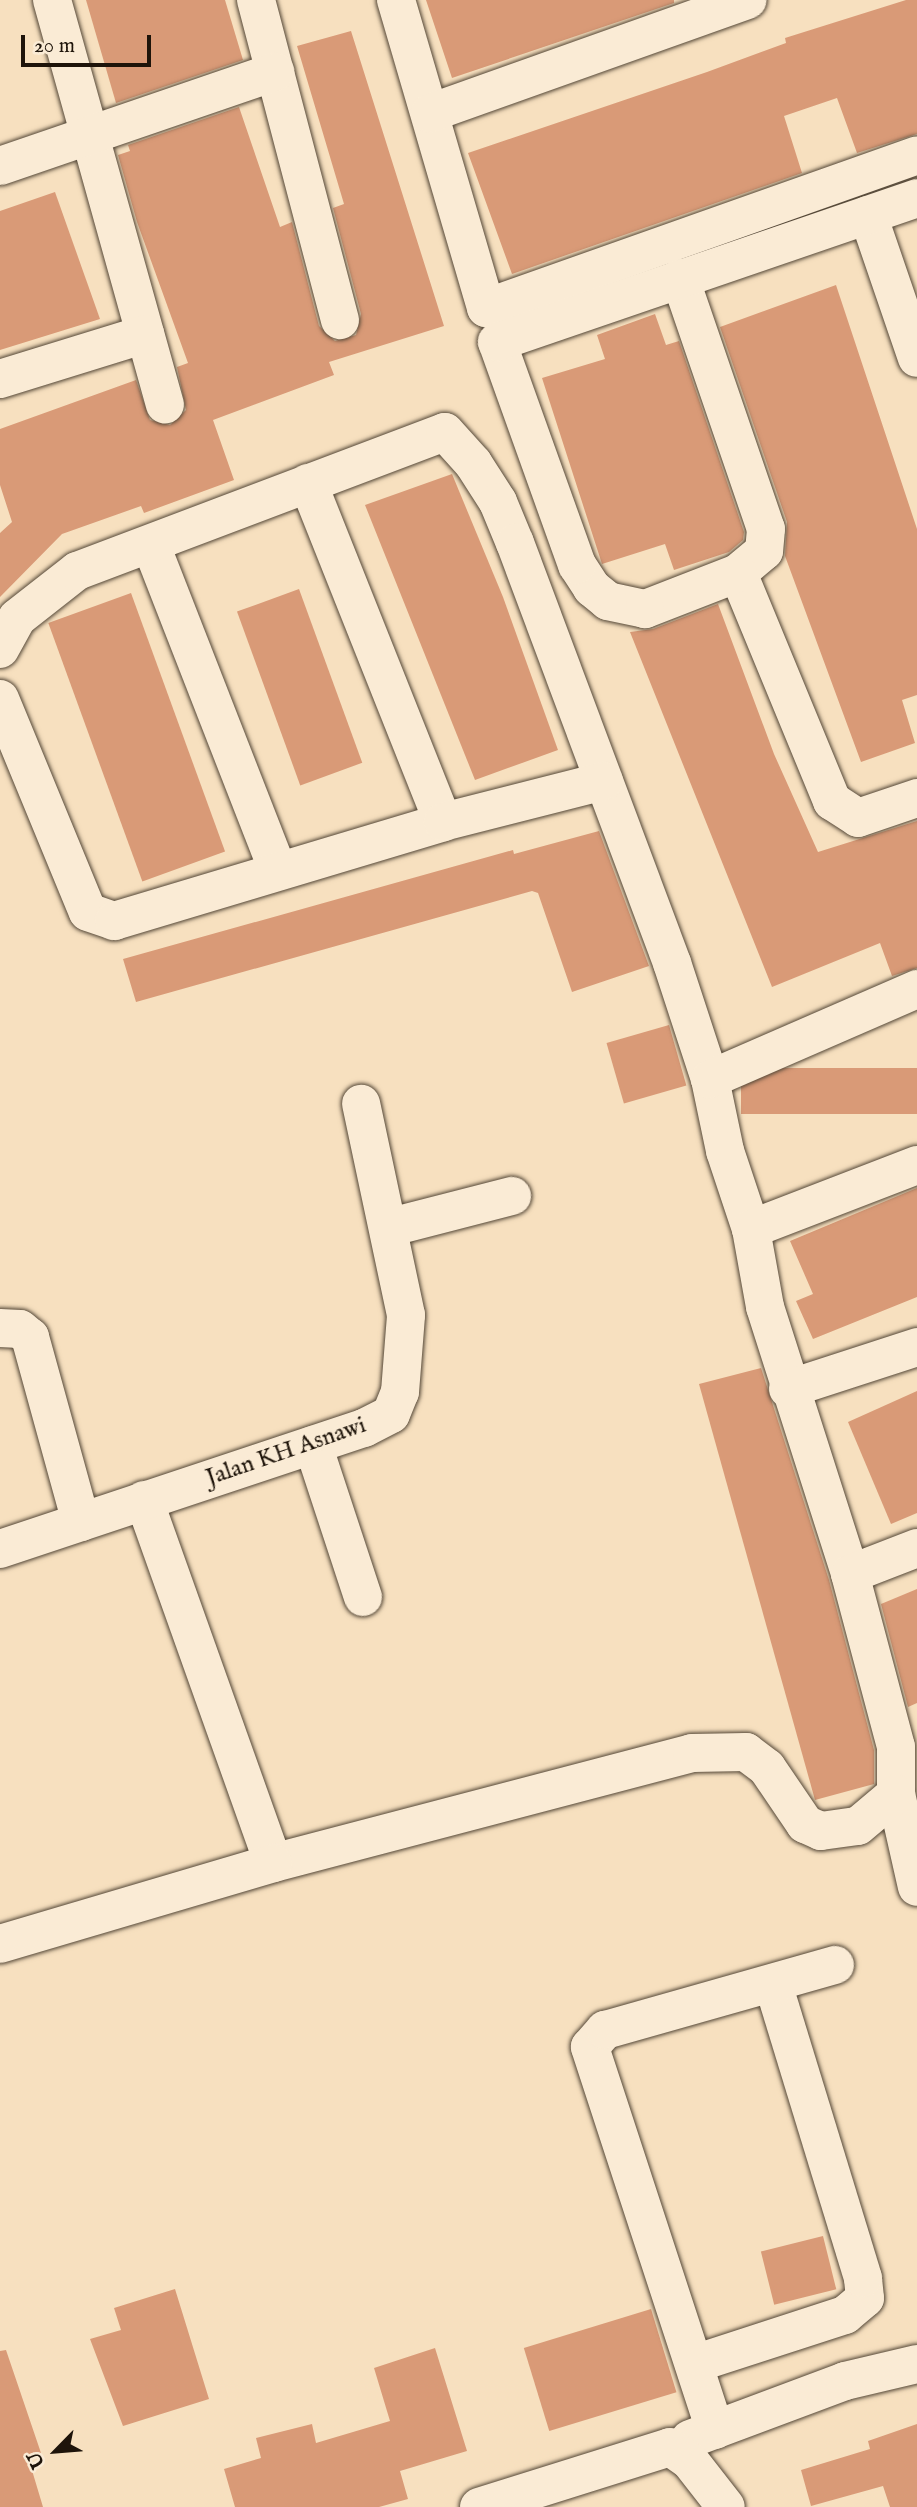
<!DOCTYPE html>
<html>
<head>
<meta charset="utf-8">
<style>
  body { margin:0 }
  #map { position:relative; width:917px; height:2507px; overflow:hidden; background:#f7e0bf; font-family:"IM FELL English",serif }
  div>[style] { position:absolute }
  .building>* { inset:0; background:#d99a77; transform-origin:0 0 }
  .roads { filter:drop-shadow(0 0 2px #544737) drop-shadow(0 0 2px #544737) }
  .minor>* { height:38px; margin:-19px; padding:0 19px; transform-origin:19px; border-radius:19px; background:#faebd5 }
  span { translate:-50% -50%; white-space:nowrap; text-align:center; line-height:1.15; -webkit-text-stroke:7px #faebd5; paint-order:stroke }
  .street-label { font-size:24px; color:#1e140a }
  .north { position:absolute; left:21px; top:2416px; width:70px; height:70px; -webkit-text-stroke:5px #faebd5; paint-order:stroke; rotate:245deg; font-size:19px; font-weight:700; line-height:28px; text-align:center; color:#1e140a }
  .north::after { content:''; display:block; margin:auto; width:24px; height:32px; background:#1e140a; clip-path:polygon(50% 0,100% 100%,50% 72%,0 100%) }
  .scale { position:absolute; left:21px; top:35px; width:130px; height:32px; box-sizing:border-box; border:4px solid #1e140a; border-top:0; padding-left:9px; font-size:21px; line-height:24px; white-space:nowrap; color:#1e140a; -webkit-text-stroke:5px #faebd5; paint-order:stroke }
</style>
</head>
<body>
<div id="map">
  <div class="building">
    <div style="clip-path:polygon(86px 0,225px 0,243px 60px,116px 103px)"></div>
    <div style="clip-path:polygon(426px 0,674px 0,674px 3px,452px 78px)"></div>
    <div style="clip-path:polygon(906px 0,917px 0,917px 134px,857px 153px,837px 98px,784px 116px,802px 173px,512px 274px,468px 153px,707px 72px,786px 43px,785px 38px)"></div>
    <div style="clip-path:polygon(351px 31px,444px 326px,329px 362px,334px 375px,213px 420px,234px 480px,144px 513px,141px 506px,62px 534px,0 597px,0 533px,12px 522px,0 485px,0 429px,136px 380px,150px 420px,170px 425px,186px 410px,177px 367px,188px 363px,137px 222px,118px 155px,130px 151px,128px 145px,239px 107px,280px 227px,292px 222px,319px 326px,335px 341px,356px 335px,361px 314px,333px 208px,344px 204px,297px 46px)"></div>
    <div style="clip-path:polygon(55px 192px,100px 319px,0 350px,0 211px)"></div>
    <div style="clip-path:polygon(836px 285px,917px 529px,917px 695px,902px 700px,915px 743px,861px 762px,785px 556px,787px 522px,720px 327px)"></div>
    <div style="clip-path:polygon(655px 314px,666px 345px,679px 341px,744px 532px,743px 540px,729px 552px,674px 570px,665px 544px,602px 564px,542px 378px,605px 359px,597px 335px)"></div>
    <div style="clip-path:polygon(452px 474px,503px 597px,558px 750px,475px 780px,365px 505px)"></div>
    <div style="left:299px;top:589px;width:185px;height:66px;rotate:70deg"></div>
    <div style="left:131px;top:593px;width:275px;height:88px;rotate:70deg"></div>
    <div style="clip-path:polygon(718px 604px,774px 754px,818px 852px,917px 821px,917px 968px,892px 976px,880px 943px,772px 987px,630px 632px,653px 629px)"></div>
    <div style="clip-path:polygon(599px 831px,649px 966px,572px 992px,538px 893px,532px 891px,136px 1002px,123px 959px,513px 850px,514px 854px)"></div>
    <div style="left:669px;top:1025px;width:63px;height:65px;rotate:74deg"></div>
    <div style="left:917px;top:1068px;width:46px;height:176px;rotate:90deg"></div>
    <div style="clip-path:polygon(917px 1188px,917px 1297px,813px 1339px,796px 1301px,813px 1294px,790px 1241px)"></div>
    <div style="clip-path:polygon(761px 1368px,829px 1580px,874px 1750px,874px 1784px,815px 1800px,699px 1384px)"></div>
    <div style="clip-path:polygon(917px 1391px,917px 1513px,891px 1524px,848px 1422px)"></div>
    <div style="clip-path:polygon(917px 1589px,917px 1703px,908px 1707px,881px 1604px)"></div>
    <div style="left:823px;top:2236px;width:55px;height:64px;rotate:76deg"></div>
    <div style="clip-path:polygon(175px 2289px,209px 2399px,123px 2426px,90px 2339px,121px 2330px,114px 2308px)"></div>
    <div style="left:651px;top:2309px;width:87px;height:133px;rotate:73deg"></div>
    <div style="clip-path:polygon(435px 2348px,467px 2451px,400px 2471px,408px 2499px,379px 2507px,235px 2507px,224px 2469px,261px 2458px,256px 2438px,312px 2424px,316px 2443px,390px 2421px,374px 2368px)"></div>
    <div style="clip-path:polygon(6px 2350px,41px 2453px,28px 2457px,43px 2507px,0 2507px,0 2351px)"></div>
    <div style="clip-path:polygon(917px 2424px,917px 2507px,890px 2507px,883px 2486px,811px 2506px,801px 2470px,870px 2449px,868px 2441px)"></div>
  </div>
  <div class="roads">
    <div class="minor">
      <div style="left:52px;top:0;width:420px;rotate:74.4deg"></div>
      <div style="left:256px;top:0;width:331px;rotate:75.3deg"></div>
      <div style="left:396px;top:0;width:321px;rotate:73.7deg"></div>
      <div style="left:486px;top:308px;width:457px;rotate:-19.5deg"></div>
      <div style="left:430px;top:113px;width:337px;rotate:-19.6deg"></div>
      <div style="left:0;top:166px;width:291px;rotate:-18.9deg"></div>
      <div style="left:868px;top:215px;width:151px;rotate:71.1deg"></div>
      <div style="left:680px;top:278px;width:265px;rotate:71.1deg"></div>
      <div style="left:766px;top:529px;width:22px;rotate:95deg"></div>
      <div style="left:764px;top:551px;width:34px;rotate:140deg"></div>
      <div style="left:738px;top:573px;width:247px;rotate:67.6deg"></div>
      <div style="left:832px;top:801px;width:31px;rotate:33deg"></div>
      <div style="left:858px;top:818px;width:62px;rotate:-18.7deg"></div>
      <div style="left:0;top:379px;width:152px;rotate:-17.2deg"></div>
      <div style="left:308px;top:483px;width:365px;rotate:68.3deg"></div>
      <div style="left:151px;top:545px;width:349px;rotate:68.7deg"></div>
      <div style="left:738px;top:573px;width:100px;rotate:158.8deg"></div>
      <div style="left:645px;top:609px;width:38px;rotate:-168deg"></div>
      <div style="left:608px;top:601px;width:21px;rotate:-141deg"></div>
      <div style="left:592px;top:588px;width:27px;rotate:-123deg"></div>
      <div style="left:577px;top:565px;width:237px;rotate:-109.7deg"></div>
      <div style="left:497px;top:342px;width:444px;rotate:-18.9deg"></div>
      <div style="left:0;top:649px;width:35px;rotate:-61deg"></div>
      <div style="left:17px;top:618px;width:76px;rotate:-38.1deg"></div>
      <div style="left:77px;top:571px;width:393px;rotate:-20.7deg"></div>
      <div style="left:445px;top:432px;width:42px;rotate:47.9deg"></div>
      <div style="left:473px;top:463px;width:46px;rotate:57.3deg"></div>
      <div style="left:498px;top:502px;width:44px;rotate:67.5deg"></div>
      <div style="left:515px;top:543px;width:448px;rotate:69.5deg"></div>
      <div style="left:672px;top:963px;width:122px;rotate:71.9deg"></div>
      <div style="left:710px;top:1079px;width:74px;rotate:78.2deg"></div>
      <div style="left:725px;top:1151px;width:82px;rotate:71.6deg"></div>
      <div style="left:0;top:699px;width:230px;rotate:67.6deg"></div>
      <div style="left:88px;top:912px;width:28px;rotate:19deg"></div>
      <div style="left:114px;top:921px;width:344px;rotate:-16.7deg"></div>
      <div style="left:443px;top:822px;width:166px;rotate:-14.3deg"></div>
      <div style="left:710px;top:1079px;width:226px;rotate:-23.5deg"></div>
      <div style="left:917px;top:1165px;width:178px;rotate:158.9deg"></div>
      <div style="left:751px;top:1229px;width:79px;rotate:79.8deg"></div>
      <div style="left:765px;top:1307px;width:280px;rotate:72.3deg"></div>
      <div style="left:850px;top:1574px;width:179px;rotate:75.1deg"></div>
      <div style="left:896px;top:1747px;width:47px;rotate:90deg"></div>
      <div style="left:896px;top:1794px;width:95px;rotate:77.3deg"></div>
      <div style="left:391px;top:1227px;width:125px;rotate:-14.4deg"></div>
      <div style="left:0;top:1328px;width:20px;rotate:3deg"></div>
      <div style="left:20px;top:1329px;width:13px;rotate:39deg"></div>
      <div style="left:30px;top:1337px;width:192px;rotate:74.6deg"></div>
      <div style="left:788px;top:1389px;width:136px;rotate:-18deg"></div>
      <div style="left:313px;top:1445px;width:160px;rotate:71.8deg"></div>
      <div style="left:144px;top:1500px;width:385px;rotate:70.4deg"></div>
      <div style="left:273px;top:1863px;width:433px;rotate:-14.7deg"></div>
      <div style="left:692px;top:1753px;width:54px;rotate:-1.1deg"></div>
      <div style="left:746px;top:1752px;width:26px;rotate:37deg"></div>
      <div style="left:767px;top:1768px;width:68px;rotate:55.8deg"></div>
      <div style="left:805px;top:1824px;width:17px;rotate:24deg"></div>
      <div style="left:821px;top:1831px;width:37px;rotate:-8deg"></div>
      <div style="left:858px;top:1826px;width:50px;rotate:-40.1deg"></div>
      <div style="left:0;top:1549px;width:384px;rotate:-18.4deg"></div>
      <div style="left:364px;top:1428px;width:30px;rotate:-27deg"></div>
      <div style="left:391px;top:1414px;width:24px;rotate:-68deg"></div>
      <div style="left:400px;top:1392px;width:77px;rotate:-85.5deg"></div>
      <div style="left:406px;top:1315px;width:216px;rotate:-102deg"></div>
      <div style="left:850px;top:1574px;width:72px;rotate:-21.2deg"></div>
      <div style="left:0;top:1944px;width:285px;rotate:-16.5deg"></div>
      <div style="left:694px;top:2364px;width:159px;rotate:-18deg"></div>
      <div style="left:845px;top:2315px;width:26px;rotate:-40deg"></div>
      <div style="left:865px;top:2298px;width:20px;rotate:-96deg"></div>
      <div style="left:863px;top:2278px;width:308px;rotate:-107deg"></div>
      <div style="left:715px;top:2430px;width:403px;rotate:-108.1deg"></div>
      <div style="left:590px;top:2047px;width:23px;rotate:-49deg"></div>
      <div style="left:605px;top:2030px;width:239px;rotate:-15.8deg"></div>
      <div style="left:690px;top:2439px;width:165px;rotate:-20.5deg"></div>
      <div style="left:845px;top:2381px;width:74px;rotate:-13.3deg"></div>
      <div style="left:479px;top:2507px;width:200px;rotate:-17.4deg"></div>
      <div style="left:670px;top:2447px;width:24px;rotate:35deg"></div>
      <div style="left:690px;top:2461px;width:58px;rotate:52deg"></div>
    </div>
  </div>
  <div class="street-label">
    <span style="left:286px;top:1452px;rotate:-19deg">Jalan KH Asnawi</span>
  </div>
  <div class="north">U</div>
  <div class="scale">20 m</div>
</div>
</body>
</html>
